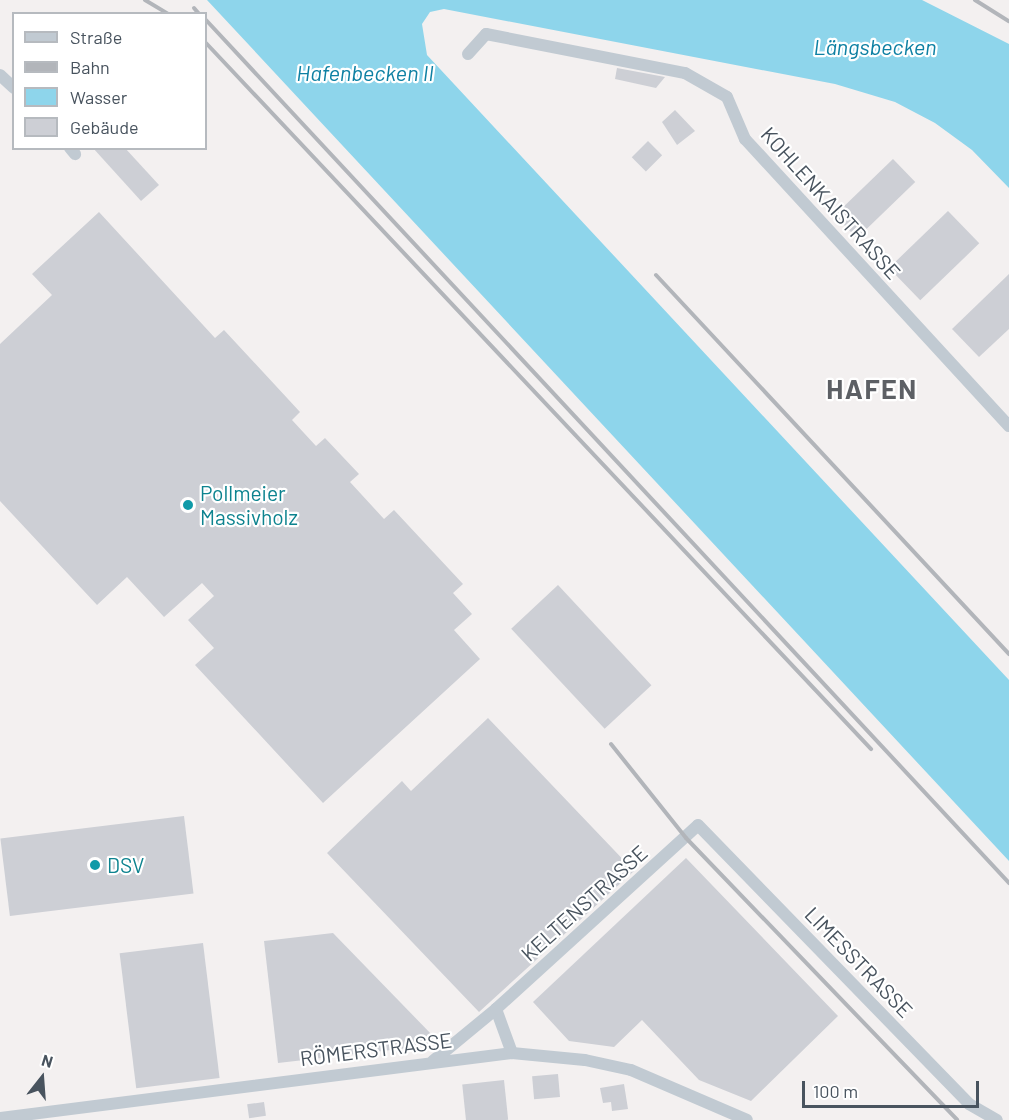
<!DOCTYPE html>
<html>
<head>
<meta charset="utf-8">
<style>
  body { margin:0 }
  #map { position:relative; width:1009px; height:1120px; overflow:hidden; background:#f3f0f0; font-family:Barlow,sans-serif }
  div>[style] { position:absolute }
  .water>* { inset:0; background:#8ed5eb }
  .building>* { inset:0; background:#cdcfd5; transform-origin:0 0 }
  .minor>* { height:12px; margin:-6px; padding:0 6px; transform-origin:6px; border-radius:6px; background:#c1cad2 }
  .rail>* { height:4px; margin:-2px; padding:0 2px; transform-origin:2px; border-radius:2px; background:#b2b5ba }
  .dots>* { width:16px; height:16px; translate:-50% -50%; box-sizing:border-box; border:3px solid #fff; border-radius:50% }
  span { translate:-50% -50%; white-space:nowrap; text-align:center; line-height:1.15; -webkit-text-stroke:4.5px #fff; paint-order:stroke }
  .street-label { font-size:21px; color:#48535e }
  .culture-label { font-size:21px; color:#0d838f }
  .left { translate:0 -50%; text-align:left }
  .water-label { font-size:22px; color:#0e80a3; font-style:italic }
  .district-label { font-size:27px; color:#5d6065; font-weight:700; letter-spacing:1.5px }
  .legend { position:absolute; left:12px; top:12px; width:195px; height:138px; box-sizing:border-box; background:#fff; border:2px solid #b6babf; margin:0; padding:8px 10px; list-style:none; font-size:18px; color:#48535e }
  .legend li { display:flex; align-items:center; gap:12px; height:30px }
  .legend b { width:30px; border:2px solid #b6babf }
  .north { position:absolute; left:12px; top:1048px; width:60px; height:60px; -webkit-text-stroke:4px #fff; paint-order:stroke; rotate:17deg; font-size:16px; font-weight:700; line-height:24px; text-align:center; color:#48535e }
  .north::after { content:''; display:block; margin:auto; width:21px; height:27px; background:#48535e; clip-path:polygon(50% 0,100% 100%,50% 72%,0 100%) }
  .scale { position:absolute; left:802px; top:1081px; width:177px; height:27px; box-sizing:border-box; border:3px solid #48535e; border-top:0; padding-left:8px; font-size:18px; line-height:21px; white-space:nowrap; color:#48535e; -webkit-text-stroke:4px #fff; paint-order:stroke }
</style>
</head>
<body>
<div id="map">
  <div class="water">
    <div style="clip-path:polygon(207px 0,922px 0,1009px 44px,1009px 188px,972px 150px,935px 123px,895px 102px,835px 84px,444px 9px,430px 12px,422px 24px,427px 55px,1009px 680px,1009px 861px)"></div>
  </div>
  <div class="building">
    <div style="clip-path:polygon(617px 68px,665px 77px,656px 88px,615px 79px)"></div>
    <div style="clip-path:polygon(675px 110px,695px 131px,677px 145px,662px 122px)"></div>
    <div style="left:648px;top:141px;width:20px;height:23px;rotate:45deg"></div>
    <div style="clip-path:polygon(93px 148px,125px 148px,159px 185px,141px 201px)"></div>
    <div style="left:893px;top:159px;width:32px;height:81px;rotate:46deg"></div>
    <div style="left:948px;top:211px;width:45px;height:82px;rotate:46deg"></div>
    <div style="clip-path:polygon(99px 212px,215px 338px,224px 330px,300px 412px,292px 420px,316px 446px,325px 438px,359px 474px,350px 482px,384px 519px,394px 510px,463px 584px,453px 593px,472px 614px,454px 630px,480px 659px,323px 803px,195px 665px,214px 648px,188px 620px,214px 596px,202px 583px,164px 617px,127px 577px,97px 605px,0 501px,0 344px,52px 295px,32px 274px)"></div>
    <div style="clip-path:polygon(1009px 274px,1009px 329px,979px 357px,952px 329px)"></div>
    <div style="left:558px;top:585px;width:137px;height:64px;rotate:47deg"></div>
    <div style="clip-path:polygon(488px 718px,634px 871px,479px 1012px,327px 853px,402px 781px,411px 791px)"></div>
    <div style="left:184px;top:816px;width:78px;height:185px;rotate:83deg"></div>
    <div style="clip-path:polygon(686px 858px,838px 1016px,751px 1101px,699px 1080px,642px 1020px,614px 1047px,569px 1041px,533px 1002px)"></div>
    <div style="clip-path:polygon(333px 933px,434px 1037px,426px 1046px,278px 1063px,264px 941px)"></div>
    <div style="left:203px;top:943px;width:136px;height:84px;rotate:83deg"></div>
    <div style="left:558px;top:1074px;width:23px;height:26px;rotate:85deg"></div>
    <div style="left:504px;top:1080px;width:40px;height:42px;rotate:84deg"></div>
    <div style="clip-path:polygon(624px 1084px,628px 1109px,612px 1111px,611px 1102px,603px 1103px,600px 1088px)"></div>
    <div style="left:264px;top:1102px;width:14px;height:17px;rotate:82deg"></div>
  </div>
  <div class="minor">
    <div style="left:468px;top:54px;width:27px;rotate:-48deg"></div>
    <div style="left:486px;top:34px;width:203px;rotate:11.1deg"></div>
    <div style="left:685px;top:73px;width:48px;rotate:29.7deg"></div>
    <div style="left:727px;top:97px;width:46px;rotate:66.8deg"></div>
    <div style="left:745px;top:139px;width:390px;rotate:47.4deg"></div>
    <div style="left:0;top:75px;width:19px;rotate:43deg"></div>
    <div style="left:70px;top:148px;width:8px;rotate:50deg"></div>
    <div style="left:496px;top:1009px;width:47px;rotate:70deg"></div>
    <div style="left:433px;top:1061px;width:82px;rotate:-39.5deg"></div>
    <div style="left:496px;top:1009px;width:273px;rotate:-42.3deg"></div>
    <div style="left:698px;top:825px;width:389px;rotate:45.8deg"></div>
    <div style="left:969px;top:1104px;width:32px;rotate:30deg"></div>
    <div style="left:0;top:1118px;width:516px;rotate:-7.24deg"></div>
    <div style="left:512px;top:1053px;width:73px;rotate:5.5deg"></div>
    <div style="left:585px;top:1060px;width:47px;rotate:12.3deg"></div>
    <div style="left:631px;top:1070px;width:126px;rotate:23.3deg"></div>
  </div>
  <div class="rail">
    <div style="left:145px;top:0;width:27px;rotate:31deg"></div>
    <div style="left:975px;top:0;width:40px;rotate:32deg"></div>
    <div style="left:194px;top:8px;width:8px;rotate:50deg"></div>
    <div style="left:206px;top:20px;width:1179px;rotate:47.06deg"></div>
    <div style="left:206px;top:43px;width:970px;rotate:46.71deg"></div>
    <div style="left:656px;top:275px;width:518px;rotate:47.03deg"></div>
    <div style="left:611px;top:744px;width:120px;rotate:51.4deg"></div>
    <div style="left:686px;top:838px;width:391px;rotate:46.1deg"></div>
  </div>
  <div class="dots">
    <div style="left:188px;top:505px;background:#0f9aa8"></div>
    <div style="left:95px;top:865px;background:#0f9aa8"></div>
  </div>
  <div class="street-label">
    <span style="left:831px;top:203px;rotate:48deg">KOHLENKAISTRASSE</span>
    <span style="left:584px;top:903px;rotate:-42deg">KELTENSTRASSE</span>
    <span style="left:859px;top:962px;rotate:46deg">LIMESSTRASSE</span>
    <span style="left:376px;top:1049px;rotate:-7deg">RÖMERSTRASSE</span>
  </div>
  <div class="culture-label">
    <span class="left" style="left:200px;top:505px">Pollmeier<br>Massivholz</span>
    <span class="left" style="left:107px;top:865px">DSV</span>
  </div>
  <div class="water-label">
    <span style="left:875px;top:47px">Längsbecken</span>
    <span style="left:365px;top:73px">Hafenbecken II</span>
  </div>
  <div class="district-label">
    <span style="left:872px;top:389px">HAFEN</span>
  </div>
  <ul class="legend">
  <li><b style="height:8px;background:#c1cad2"></b>Straße</li>
  <li><b style="height:8px;background:#b2b5ba"></b>Bahn</li>
  <li><b style="height:16px;background:#8ed5eb"></b>Wasser</li>
  <li><b style="height:16px;background:#cdcfd5"></b>Gebäude</li>
  </ul>
  <div class="north">N</div>
  <div class="scale">100 m</div>
</div>
</body>
</html>
